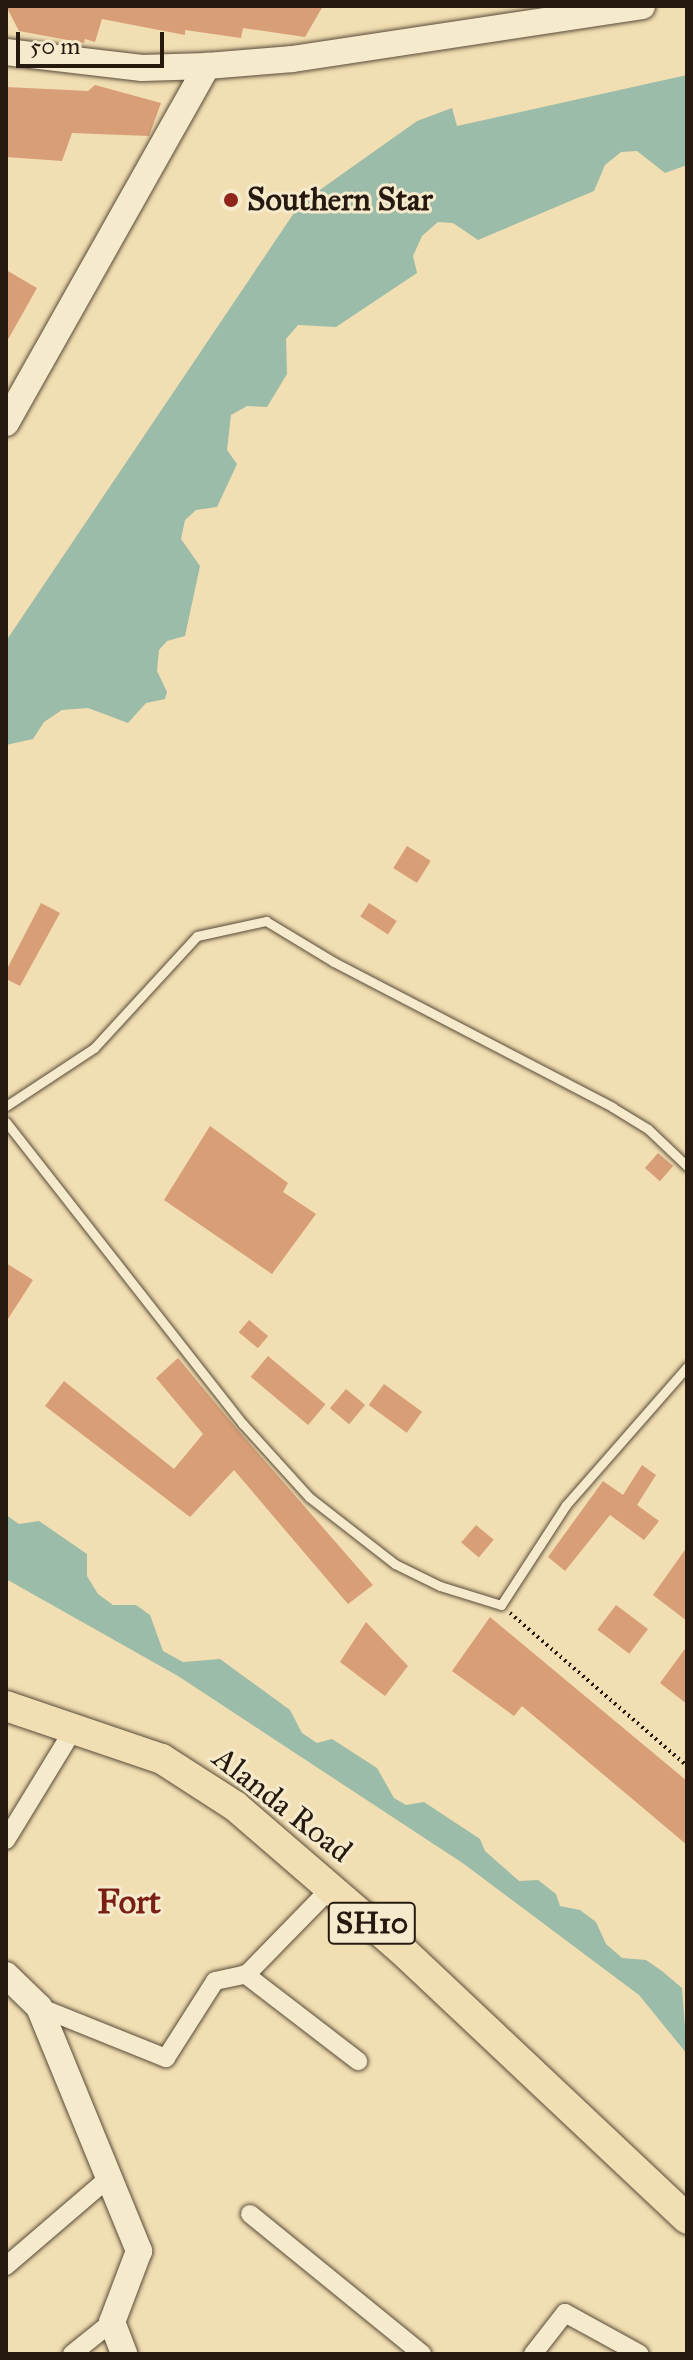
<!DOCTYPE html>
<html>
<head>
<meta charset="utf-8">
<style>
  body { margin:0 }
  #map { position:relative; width:693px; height:2360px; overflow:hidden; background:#f1deb2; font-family:"IM FELL Great Primer",serif }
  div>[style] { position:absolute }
  .water>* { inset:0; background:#9bbca8 }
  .building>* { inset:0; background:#d79e77; transform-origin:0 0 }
  .path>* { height:4px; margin-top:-2px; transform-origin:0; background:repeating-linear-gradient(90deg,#261a10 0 2px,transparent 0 6px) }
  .roads { filter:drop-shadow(0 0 2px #594b38) drop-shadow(0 0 2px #594b38) }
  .lane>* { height:9px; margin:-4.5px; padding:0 4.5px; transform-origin:4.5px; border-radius:4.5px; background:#f6eacd }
  .street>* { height:18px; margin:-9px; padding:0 9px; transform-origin:9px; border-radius:9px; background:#f6eacd }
  .secondary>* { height:26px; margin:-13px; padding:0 13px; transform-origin:13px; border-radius:13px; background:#f6eacd }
  .primary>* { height:30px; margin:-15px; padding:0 15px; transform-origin:15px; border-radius:15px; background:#f1deb2 }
  .dots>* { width:22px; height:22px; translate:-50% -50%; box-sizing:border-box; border:4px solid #f6eacd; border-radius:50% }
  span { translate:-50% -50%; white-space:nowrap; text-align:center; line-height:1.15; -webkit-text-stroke:6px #f6eacd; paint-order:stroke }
  .shield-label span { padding:2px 6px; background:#f6eacd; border:2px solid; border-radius:6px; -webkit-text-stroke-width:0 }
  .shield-label { font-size:30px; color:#261a10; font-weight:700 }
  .poi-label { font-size:32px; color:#261a10; font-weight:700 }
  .left { translate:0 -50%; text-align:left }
  .street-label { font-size:32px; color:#261a10 }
  .neighbourhood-label { font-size:34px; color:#7a1f14; font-weight:700 }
  .frame { position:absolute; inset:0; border:8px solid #261a10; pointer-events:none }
  .scale { position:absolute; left:16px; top:32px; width:148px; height:36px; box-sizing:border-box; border:4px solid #261a10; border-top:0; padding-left:10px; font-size:24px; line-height:28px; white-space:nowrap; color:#261a10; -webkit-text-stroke:6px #f6eacd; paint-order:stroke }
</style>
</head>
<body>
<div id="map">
  <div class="water">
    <div style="clip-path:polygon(687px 75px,687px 165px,665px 173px,637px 151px,621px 152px,605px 165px,594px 191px,478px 240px,453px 223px,438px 222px,422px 236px,413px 256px,417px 273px,336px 327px,298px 325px,286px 339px,287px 374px,267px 407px,247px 406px,231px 415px,227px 450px,237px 464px,217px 507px,196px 510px,185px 520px,181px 539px,200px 566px,185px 636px,167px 641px,159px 650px,157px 671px,167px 692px,165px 699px,146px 703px,128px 723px,88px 708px,62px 710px,44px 722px,33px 739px,6px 745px,6px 641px,300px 204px,417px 121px,452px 108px,457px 126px)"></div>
    <div style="clip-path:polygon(6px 1515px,19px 1524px,39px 1521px,87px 1554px,87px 1576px,98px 1594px,113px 1605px,136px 1605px,150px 1615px,163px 1651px,183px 1662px,220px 1659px,290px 1710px,302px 1733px,317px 1743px,332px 1739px,377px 1768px,394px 1798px,406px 1805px,424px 1802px,480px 1839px,485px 1851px,519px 1881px,538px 1880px,556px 1894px,560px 1906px,580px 1910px,596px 1922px,606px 1944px,622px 1958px,646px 1960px,662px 1971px,682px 1988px,687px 2054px,639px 1995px,464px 1864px,178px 1676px,6px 1579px)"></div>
  </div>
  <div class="building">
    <div style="clip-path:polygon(6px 6px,323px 6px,305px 37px,243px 28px,241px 38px,185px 30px,185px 35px,102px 19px,95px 42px,85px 39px,84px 43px,19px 31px)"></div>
    <div style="clip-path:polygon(95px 85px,161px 103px,149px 136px,72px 133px,62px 161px,6px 157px,6px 87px,88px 91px)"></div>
    <div style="clip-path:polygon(6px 270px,37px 288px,6px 343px)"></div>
    <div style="left:407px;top:846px;width:28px;height:26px;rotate:32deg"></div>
    <div style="clip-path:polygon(41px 903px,60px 913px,20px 986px,6px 979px,6px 971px)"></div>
    <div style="left:369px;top:903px;width:33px;height:16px;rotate:33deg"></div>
    <div style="clip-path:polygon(210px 1126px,288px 1183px,283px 1192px,316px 1214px,272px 1274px,164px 1200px)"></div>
    <div style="left:658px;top:1153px;width:20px;height:20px;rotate:41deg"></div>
    <div style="clip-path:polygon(6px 1263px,33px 1280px,6px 1322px)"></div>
    <div style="left:249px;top:1320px;width:25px;height:16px;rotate:40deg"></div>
    <div style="left:268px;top:1356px;width:75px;height:27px;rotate:40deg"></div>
    <div style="clip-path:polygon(178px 1358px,237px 1429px,373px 1585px,348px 1604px,234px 1470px,190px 1517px,45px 1406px,64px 1381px,174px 1469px,203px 1434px,156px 1378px)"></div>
    <div style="left:384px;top:1384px;width:47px;height:26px;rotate:36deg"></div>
    <div style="left:346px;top:1389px;width:25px;height:25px;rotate:40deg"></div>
    <div style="clip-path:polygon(642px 1465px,656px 1475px,637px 1505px,659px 1521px,644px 1540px,610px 1515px,565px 1571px,548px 1557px,603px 1481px,623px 1495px)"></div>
    <div style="left:476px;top:1525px;width:23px;height:23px;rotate:40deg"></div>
    <div style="clip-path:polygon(687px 1547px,687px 1621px,653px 1595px)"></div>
    <div style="left:616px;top:1605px;width:40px;height:31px;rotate:37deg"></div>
    <div style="clip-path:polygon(490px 1617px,687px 1781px,687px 1845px,522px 1706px,514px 1716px,452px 1671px)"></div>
    <div style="clip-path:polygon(366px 1622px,408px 1666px,385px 1696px,340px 1662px)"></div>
    <div style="clip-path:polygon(687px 1646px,687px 1704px,660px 1683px)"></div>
  </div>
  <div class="path">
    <div style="left:510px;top:1613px;width:234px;rotate:40.8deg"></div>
  </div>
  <div class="roads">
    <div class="lane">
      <div style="left:6px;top:1106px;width:105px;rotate:-33.4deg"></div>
      <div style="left:94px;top:1048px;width:152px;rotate:-47.4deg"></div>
      <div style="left:197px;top:936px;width:71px;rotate:-12.3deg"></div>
      <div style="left:266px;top:921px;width:79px;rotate:31.1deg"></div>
      <div style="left:334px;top:962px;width:314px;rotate:27.5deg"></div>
      <div style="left:612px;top:1107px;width:42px;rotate:31.4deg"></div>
      <div style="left:648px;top:1129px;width:54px;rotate:43.5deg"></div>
      <div style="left:6px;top:1122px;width:384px;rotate:51.9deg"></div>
      <div style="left:243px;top:1424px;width:98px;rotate:47.9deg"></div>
      <div style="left:309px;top:1497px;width:109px;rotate:37.9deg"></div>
      <div style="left:395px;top:1564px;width:50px;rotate:26.1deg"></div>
      <div style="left:440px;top:1586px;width:64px;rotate:17.3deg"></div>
      <div style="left:501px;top:1605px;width:119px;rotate:-57deg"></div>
      <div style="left:566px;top:1505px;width:184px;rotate:-48.8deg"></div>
    </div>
    <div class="street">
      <div style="left:6px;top:1840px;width:127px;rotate:-58.6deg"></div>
      <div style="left:245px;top:1974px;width:143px;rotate:37.6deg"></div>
      <div style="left:39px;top:2007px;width:137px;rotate:21.9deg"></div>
      <div style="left:166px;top:2058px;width:91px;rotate:-57.5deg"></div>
      <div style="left:215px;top:1981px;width:33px;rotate:-12deg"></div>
      <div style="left:247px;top:1974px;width:120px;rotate:-45.7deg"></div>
      <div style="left:250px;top:2214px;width:222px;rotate:39.1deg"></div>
      <div style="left:6px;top:2266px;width:138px;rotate:-40.6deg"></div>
      <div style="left:72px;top:2354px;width:51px;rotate:-38.7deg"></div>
      <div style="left:533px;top:2354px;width:52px;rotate:-52deg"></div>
      <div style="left:565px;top:2313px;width:85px;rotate:28.7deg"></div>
    </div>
    <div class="secondary">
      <div style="left:6px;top:52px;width:137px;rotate:6.7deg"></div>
      <div style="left:142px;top:68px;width:65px;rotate:-1.8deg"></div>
      <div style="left:207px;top:66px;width:86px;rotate:-4.7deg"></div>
      <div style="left:293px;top:59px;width:353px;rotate:-8.6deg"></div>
      <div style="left:6px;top:423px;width:410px;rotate:-60.6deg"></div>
      <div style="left:6px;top:1975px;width:46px;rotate:44.1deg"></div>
      <div style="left:39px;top:2007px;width:264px;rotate:67.7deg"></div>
      <div style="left:139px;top:2251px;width:76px;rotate:110.8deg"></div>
      <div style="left:112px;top:2322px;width:34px;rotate:69deg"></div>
    </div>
    <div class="primary">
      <div style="left:6px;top:1706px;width:165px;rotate:18.8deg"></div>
      <div style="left:162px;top:1759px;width:87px;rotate:32.8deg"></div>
      <div style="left:235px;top:1806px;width:221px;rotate:40.8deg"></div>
      <div style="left:402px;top:1950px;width:392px;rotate:43.3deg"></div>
    </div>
  </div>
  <div class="dots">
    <div style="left:231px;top:200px;background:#8f2418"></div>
  </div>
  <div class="shield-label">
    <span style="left:372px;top:1923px">SH10</span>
  </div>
  <div class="poi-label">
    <span class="left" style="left:247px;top:200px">Southern Star</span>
  </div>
  <div class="street-label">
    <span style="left:282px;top:1805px;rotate:38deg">Alanda Road</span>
  </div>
  <div class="neighbourhood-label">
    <span style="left:129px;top:1902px">Fort</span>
  </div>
  <div class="frame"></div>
  <div class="scale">50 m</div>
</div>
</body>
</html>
